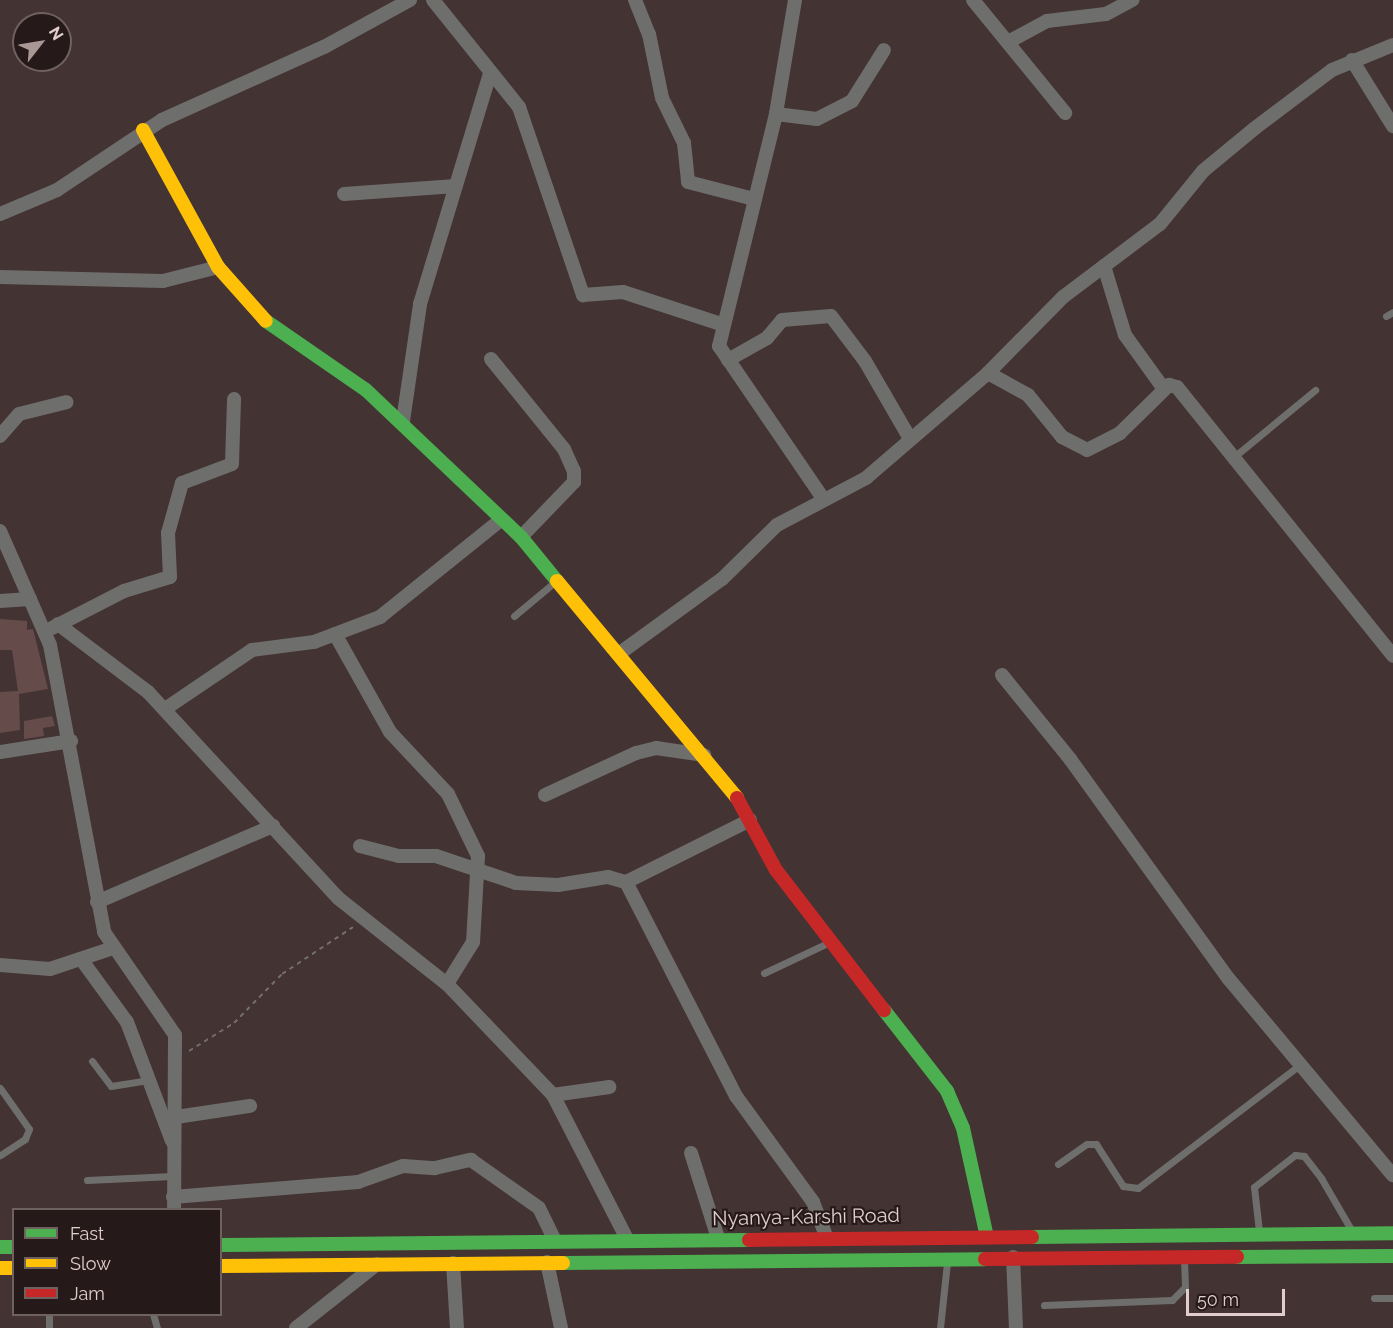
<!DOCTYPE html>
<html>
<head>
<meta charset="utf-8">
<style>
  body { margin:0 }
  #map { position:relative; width:1393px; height:1328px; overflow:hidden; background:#433332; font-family:Raleway,sans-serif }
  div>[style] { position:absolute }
  .building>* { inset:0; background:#654c4b }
  .path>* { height:2px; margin-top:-1px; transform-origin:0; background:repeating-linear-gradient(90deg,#736f6e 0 4.5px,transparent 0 9px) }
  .lane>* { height:7px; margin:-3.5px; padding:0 3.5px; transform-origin:3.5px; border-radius:3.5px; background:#6e6f6d }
  .street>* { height:14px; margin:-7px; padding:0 7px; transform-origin:7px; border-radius:7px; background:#6e6f6d }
  .fast>* { height:14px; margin:-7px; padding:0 7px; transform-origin:7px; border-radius:7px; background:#4caf50 }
  .slow>* { height:14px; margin:-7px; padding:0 7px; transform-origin:7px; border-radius:7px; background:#ffc107 }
  .jam>* { height:14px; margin:-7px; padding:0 7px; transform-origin:7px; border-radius:7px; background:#c62828 }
  span { translate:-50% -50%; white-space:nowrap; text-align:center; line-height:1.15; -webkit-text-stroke:4.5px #261919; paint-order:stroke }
  .street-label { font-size:20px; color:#e0cdcc }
  .legend { position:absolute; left:12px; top:1208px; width:210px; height:108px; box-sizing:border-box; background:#261919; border:2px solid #706161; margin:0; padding:8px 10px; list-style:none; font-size:18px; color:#e0cdcc }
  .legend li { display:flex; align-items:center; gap:12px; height:30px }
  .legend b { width:30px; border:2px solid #706161 }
  .north { position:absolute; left:12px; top:12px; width:60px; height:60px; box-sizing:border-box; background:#261919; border:2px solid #706161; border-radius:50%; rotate:59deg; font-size:16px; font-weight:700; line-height:24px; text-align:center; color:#e0cdcc }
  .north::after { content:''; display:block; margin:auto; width:21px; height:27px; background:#a99796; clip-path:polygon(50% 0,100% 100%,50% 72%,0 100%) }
  .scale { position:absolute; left:1186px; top:1289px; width:99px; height:27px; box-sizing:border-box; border:3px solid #e0cdcc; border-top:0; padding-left:8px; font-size:18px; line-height:21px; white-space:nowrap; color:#e0cdcc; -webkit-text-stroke:4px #261919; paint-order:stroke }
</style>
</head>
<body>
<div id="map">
  <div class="building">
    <div style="clip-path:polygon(0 619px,27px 621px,27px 630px,33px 629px,48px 689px,19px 694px,20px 730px,0 733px,0 692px,18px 691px,12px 650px,0 650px)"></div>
    <div style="clip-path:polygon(52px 716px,55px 726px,43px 728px,44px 736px,24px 739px,24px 721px)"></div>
  </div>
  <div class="path">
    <div style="left:189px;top:1051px;width:53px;rotate:-31.9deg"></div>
    <div style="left:234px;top:1023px;width:69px;rotate:-45.6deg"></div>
    <div style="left:282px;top:974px;width:85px;rotate:-33.5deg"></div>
  </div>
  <div class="lane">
    <div style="left:1386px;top:316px;width:8px;rotate:-30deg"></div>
    <div style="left:1235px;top:456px;width:104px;rotate:-39.5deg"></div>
    <div style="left:514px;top:616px;width:56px;rotate:-39.9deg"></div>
    <div style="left:764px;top:973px;width:73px;rotate:-25.2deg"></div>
    <div style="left:92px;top:1061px;width:31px;rotate:53deg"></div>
    <div style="left:111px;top:1086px;width:39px;rotate:-9deg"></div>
    <div style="left:0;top:1088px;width:50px;rotate:54.7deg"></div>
    <div style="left:29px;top:1129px;width:11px;rotate:112deg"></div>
    <div style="left:25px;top:1139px;width:30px;rotate:147deg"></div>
    <div style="left:1058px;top:1164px;width:35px;rotate:-35deg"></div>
    <div style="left:1087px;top:1144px;width:9px"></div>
    <div style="left:1096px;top:1144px;width:50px;rotate:57.3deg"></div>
    <div style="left:1123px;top:1186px;width:15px;rotate:8deg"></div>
    <div style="left:1138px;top:1188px;width:201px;rotate:-37.3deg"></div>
    <div style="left:87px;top:1180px;width:85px;rotate:-2.7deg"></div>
    <div style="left:1259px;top:1231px;width:44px;rotate:-96.5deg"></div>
    <div style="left:1254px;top:1187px;width:52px;rotate:-38deg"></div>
    <div style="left:1295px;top:1155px;width:9px;rotate:6deg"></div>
    <div style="left:1304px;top:1156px;width:28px;rotate:52deg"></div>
    <div style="left:1321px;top:1178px;width:61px;rotate:59.7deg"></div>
    <div style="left:1374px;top:1298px;width:19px"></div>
    <div style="left:1044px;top:1305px;width:128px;rotate:-2.2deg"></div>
    <div style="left:1172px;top:1300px;width:18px;rotate:-45deg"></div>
    <div style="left:1185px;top:1287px;width:27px;rotate:-92deg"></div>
    <div style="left:153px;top:1314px;width:15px;rotate:74deg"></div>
    <div style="left:49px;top:1328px;width:14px;rotate:-90deg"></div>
    <div style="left:940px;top:1328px;width:65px;rotate:-83.9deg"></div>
  </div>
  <div class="street">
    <div style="left:433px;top:0;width:137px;rotate:51.2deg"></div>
    <div style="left:519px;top:107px;width:199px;rotate:71.2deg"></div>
    <div style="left:583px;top:295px;width:40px;rotate:-4.3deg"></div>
    <div style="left:623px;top:292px;width:103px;rotate:18.1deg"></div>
    <div style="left:635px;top:0;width:37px;rotate:68deg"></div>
    <div style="left:649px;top:34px;width:65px;rotate:78.5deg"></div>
    <div style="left:662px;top:98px;width:50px;rotate:63.9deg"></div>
    <div style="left:684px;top:143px;width:39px;rotate:84deg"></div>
    <div style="left:688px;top:182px;width:68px;rotate:14.4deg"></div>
    <div style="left:795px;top:0;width:116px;rotate:99.5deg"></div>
    <div style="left:776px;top:114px;width:239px;rotate:103.8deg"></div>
    <div style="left:719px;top:346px;width:183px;rotate:55.7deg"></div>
    <div style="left:973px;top:0;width:146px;rotate:50.8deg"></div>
    <div style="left:1008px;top:42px;width:44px;rotate:-28.3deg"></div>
    <div style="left:1047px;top:21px;width:59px;rotate:-6.8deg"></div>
    <div style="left:1106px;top:14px;width:30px;rotate:-28deg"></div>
    <div style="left:1352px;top:60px;width:78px;rotate:58.2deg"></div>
    <div style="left:776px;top:114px;width:41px;rotate:7deg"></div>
    <div style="left:817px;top:119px;width:39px;rotate:-27deg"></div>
    <div style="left:852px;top:101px;width:60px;rotate:-57.9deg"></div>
    <div style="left:344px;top:194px;width:112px;rotate:-4.1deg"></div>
    <div style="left:0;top:214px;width:62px;rotate:-22.8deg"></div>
    <div style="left:57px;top:190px;width:126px;rotate:-33.7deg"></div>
    <div style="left:162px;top:120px;width:178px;rotate:-24.3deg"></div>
    <div style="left:324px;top:47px;width:98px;rotate:-28.7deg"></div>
    <div style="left:1104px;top:266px;width:72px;rotate:73.1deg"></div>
    <div style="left:1125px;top:335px;width:67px;rotate:54.2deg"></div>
    <div style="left:0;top:277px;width:163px;rotate:1.4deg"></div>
    <div style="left:163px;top:281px;width:57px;rotate:-14.3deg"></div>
    <div style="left:491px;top:359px;width:116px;rotate:51deg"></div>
    <div style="left:564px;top:449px;width:24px;rotate:66deg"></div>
    <div style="left:574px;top:471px;width:11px;rotate:90deg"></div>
    <div style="left:574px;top:482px;width:76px;rotate:133.9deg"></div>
    <div style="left:728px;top:360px;width:45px;rotate:-29.4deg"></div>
    <div style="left:767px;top:338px;width:23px;rotate:-50deg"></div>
    <div style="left:782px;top:320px;width:49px;rotate:-4.7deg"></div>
    <div style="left:831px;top:316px;width:56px;rotate:52.9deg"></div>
    <div style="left:865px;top:361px;width:88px;rotate:59.9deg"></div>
    <div style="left:988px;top:373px;width:46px;rotate:28.8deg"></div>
    <div style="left:1028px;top:395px;width:54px;rotate:51deg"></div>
    <div style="left:1062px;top:437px;width:28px;rotate:27deg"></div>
    <div style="left:1087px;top:450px;width:37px;rotate:-27deg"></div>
    <div style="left:1120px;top:433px;width:69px;rotate:-44.4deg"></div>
    <div style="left:1169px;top:385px;width:8px;rotate:14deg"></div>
    <div style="left:1177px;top:387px;width:345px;rotate:51.2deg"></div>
    <div style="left:403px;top:421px;width:118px;rotate:-81.7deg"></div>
    <div style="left:420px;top:304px;width:241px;rotate:-73.1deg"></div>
    <div style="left:0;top:436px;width:29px;rotate:-49deg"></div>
    <div style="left:19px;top:414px;width:49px;rotate:-14deg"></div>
    <div style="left:0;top:531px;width:124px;rotate:66.3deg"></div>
    <div style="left:50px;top:645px;width:292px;rotate:79.3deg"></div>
    <div style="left:104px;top:932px;width:125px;rotate:55.4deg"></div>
    <div style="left:175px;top:1035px;width:175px;rotate:90.3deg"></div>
    <div style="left:0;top:601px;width:30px;rotate:-4deg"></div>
    <div style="left:58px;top:624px;width:113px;rotate:37.1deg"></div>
    <div style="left:148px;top:692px;width:280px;rotate:47.3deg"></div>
    <div style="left:338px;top:898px;width:139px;rotate:38.3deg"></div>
    <div style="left:447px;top:984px;width:153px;rotate:46.3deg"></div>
    <div style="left:553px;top:1095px;width:162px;rotate:62.8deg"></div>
    <div style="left:52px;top:628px;width:81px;rotate:-27.2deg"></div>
    <div style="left:124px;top:591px;width:48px;rotate:-16.9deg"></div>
    <div style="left:170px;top:577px;width:44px;rotate:-92.6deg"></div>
    <div style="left:168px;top:533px;width:52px;rotate:-74.4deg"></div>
    <div style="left:182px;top:483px;width:53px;rotate:-20.8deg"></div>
    <div style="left:232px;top:464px;width:65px;rotate:-88.2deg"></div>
    <div style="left:335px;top:634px;width:112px;rotate:60.7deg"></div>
    <div style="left:390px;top:732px;width:85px;rotate:46.9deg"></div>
    <div style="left:448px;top:794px;width:69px;rotate:64.2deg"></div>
    <div style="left:478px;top:856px;width:86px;rotate:93.3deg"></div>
    <div style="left:473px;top:942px;width:49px;rotate:121.8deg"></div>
    <div style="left:620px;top:653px;width:126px;rotate:-36deg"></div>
    <div style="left:722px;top:579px;width:77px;rotate:-44.5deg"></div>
    <div style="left:777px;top:525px;width:101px;rotate:-27.8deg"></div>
    <div style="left:866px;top:478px;width:161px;rotate:-40.7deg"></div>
    <div style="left:988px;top:373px;width:107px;rotate:-45.4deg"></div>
    <div style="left:1063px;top:297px;width:121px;rotate:-37deg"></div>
    <div style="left:1160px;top:224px;width:68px;rotate:-50.9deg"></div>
    <div style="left:1203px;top:171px;width:67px;rotate:-39.6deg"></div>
    <div style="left:1255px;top:128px;width:96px;rotate:-37deg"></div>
    <div style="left:1332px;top:70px;width:66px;rotate:-22.3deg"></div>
    <div style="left:1002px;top:675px;width:108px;rotate:51deg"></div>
    <div style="left:1070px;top:759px;width:270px;rotate:54.2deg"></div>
    <div style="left:1228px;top:978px;width:257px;rotate:50.1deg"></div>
    <div style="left:165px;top:709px;width:105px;rotate:-34.1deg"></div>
    <div style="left:252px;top:650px;width:63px;rotate:-7.4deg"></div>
    <div style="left:314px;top:642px;width:71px;rotate:-20.7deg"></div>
    <div style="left:380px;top:617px;width:156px;rotate:-38.8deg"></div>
    <div style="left:0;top:752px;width:72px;rotate:-8.8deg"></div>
    <div style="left:545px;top:795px;width:100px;rotate:-24.8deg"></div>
    <div style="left:636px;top:753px;width:21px;rotate:-14deg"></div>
    <div style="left:656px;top:748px;width:49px;rotate:8.3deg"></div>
    <div style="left:750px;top:820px;width:139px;rotate:153.4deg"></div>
    <div style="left:626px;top:882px;width:241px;rotate:62.8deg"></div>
    <div style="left:736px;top:1096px;width:131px;rotate:54deg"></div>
    <div style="left:813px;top:1202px;width:36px;rotate:69deg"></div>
    <div style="left:360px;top:846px;width:40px;rotate:14.4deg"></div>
    <div style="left:399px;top:856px;width:37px"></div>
    <div style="left:436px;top:856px;width:84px;rotate:18.6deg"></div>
    <div style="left:516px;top:883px;width:42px;rotate:2.7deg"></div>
    <div style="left:558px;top:885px;width:51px;rotate:-9.1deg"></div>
    <div style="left:608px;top:877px;width:19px;rotate:16deg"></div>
    <div style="left:97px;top:902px;width:192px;rotate:-23.4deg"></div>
    <div style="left:81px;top:959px;width:78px;rotate:53.9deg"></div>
    <div style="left:127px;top:1022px;width:127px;rotate:69.3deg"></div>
    <div style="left:0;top:965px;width:50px;rotate:4.6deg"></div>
    <div style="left:50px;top:969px;width:66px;rotate:-18.4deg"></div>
    <div style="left:553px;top:1095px;width:57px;rotate:-8.1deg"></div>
    <div style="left:176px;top:1117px;width:75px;rotate:-8.5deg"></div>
    <div style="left:691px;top:1153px;width:89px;rotate:72.4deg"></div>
    <div style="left:173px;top:1197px;width:186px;rotate:-4.6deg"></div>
    <div style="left:358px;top:1182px;width:48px;rotate:-19.6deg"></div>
    <div style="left:403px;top:1166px;width:32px;rotate:4deg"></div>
    <div style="left:435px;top:1168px;width:37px;rotate:-13deg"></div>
    <div style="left:471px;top:1160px;width:83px;rotate:35.2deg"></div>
    <div style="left:539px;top:1208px;width:37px;rotate:64deg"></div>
    <div style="left:1013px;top:1257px;width:71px;rotate:87.6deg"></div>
    <div style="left:547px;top:1262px;width:67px;rotate:78deg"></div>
    <div style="left:453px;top:1263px;width:65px;rotate:86.5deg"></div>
    <div style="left:296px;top:1328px;width:103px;rotate:-38.3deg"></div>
  </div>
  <div class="fast">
    <div style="left:266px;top:321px;width:121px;rotate:34.6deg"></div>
    <div style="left:366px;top:390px;width:214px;rotate:43.5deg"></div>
    <div style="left:521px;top:537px;width:57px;rotate:50.7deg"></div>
    <div style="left:884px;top:1010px;width:103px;rotate:52.1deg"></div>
    <div style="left:947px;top:1091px;width:40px;rotate:66.6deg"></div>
    <div style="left:963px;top:1128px;width:107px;rotate:77.6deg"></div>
    <div style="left:1032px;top:1237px;width:361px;rotate:-0.6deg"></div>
    <div style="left:220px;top:1245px;width:529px;rotate:-0.54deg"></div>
    <div style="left:0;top:1247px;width:14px"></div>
    <div style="left:1237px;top:1257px;width:156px;rotate:-0.4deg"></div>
    <div style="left:563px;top:1263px;width:422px;rotate:-0.5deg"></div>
  </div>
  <div class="slow">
    <div style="left:143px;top:130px;width:156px;rotate:61.3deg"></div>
    <div style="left:218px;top:267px;width:72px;rotate:48.4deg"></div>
    <div style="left:557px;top:581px;width:282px;rotate:50.3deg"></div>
    <div style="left:220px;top:1266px;width:343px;rotate:-0.5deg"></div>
    <div style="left:0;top:1268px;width:14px"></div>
  </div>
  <div class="jam">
    <div style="left:737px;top:798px;width:82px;rotate:61.6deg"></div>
    <div style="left:776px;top:870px;width:177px;rotate:52.4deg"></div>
    <div style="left:749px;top:1240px;width:283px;rotate:-0.6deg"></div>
    <div style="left:985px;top:1259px;width:252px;rotate:-0.5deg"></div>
  </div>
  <div class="street-label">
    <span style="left:806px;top:1217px;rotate:-1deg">Nyanya-Karshi Road</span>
  </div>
  <ul class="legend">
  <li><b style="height:8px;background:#4caf50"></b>Fast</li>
  <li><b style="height:8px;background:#ffc107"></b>Slow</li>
  <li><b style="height:8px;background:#c62828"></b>Jam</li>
  </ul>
  <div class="north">N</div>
  <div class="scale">50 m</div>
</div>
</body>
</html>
